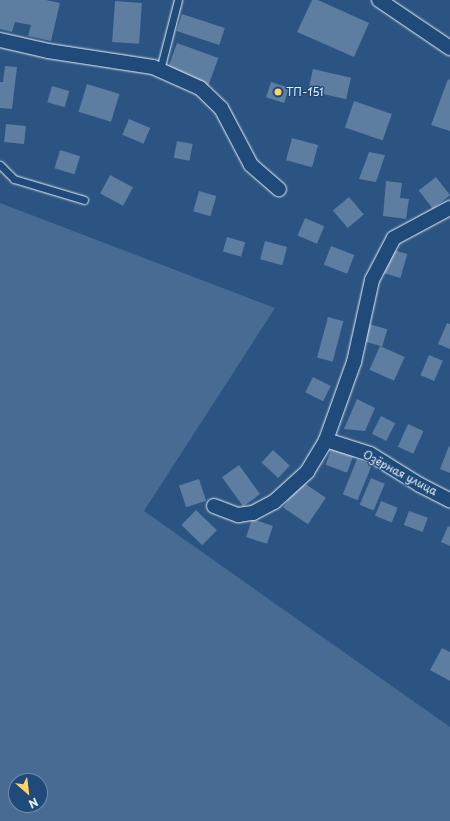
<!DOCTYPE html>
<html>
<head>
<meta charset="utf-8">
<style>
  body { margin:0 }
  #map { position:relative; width:450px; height:821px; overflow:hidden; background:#2b5482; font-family:"Playpen Sans",sans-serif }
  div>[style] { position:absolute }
  .green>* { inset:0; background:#476b93 }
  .building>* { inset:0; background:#5d7da1; transform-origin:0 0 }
  .roads { filter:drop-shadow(0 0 1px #e8f1f8) drop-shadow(0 0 1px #e8f1f8) }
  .lane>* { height:7px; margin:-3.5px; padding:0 3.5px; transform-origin:3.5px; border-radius:3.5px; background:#1f4a7a }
  .street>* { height:14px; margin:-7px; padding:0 7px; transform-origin:7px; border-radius:7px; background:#1f4a7a }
  .dots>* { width:11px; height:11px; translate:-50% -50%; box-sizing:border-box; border:2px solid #1f4a7a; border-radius:50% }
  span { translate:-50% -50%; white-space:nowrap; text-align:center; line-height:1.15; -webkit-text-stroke:3px #1f4a7a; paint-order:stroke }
  .poi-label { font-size:11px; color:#e8f1f8 }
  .left { translate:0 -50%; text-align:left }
  .street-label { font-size:11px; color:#e8f1f8 }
  .north { position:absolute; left:8px; top:773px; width:40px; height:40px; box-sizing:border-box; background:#1f4a7a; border:1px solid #6f8dac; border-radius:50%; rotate:152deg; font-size:11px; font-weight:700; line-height:16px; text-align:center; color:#e8f1f8 }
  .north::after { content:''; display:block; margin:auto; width:14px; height:18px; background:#ffd166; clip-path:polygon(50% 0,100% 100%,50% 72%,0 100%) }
</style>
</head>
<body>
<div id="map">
  <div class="green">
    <div style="clip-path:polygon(evenodd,0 203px,275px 308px,144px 511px,450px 727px,450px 821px,0 821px,0 203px,16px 781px,40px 781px,40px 805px,16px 805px,16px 781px)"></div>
  </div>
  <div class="building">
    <div style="clip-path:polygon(0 0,46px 0,60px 3px,51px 41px,28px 36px,31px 25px,15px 22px,12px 32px,0 29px)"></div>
    <div style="clip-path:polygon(312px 0,318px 0,369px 23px,354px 57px,297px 32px)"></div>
    <div style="left:115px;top:1px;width:27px;height:41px;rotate:4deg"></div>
    <div style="left:182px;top:14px;width:45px;height:18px;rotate:18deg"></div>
    <div style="left:177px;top:43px;width:44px;height:30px;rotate:20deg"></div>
    <div style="clip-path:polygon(5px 66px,17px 67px,12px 109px,0 108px,0 82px,3px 82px)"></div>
    <div style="left:313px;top:69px;width:39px;height:22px;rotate:13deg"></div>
    <div style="clip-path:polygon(448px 79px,450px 80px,450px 131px,431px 125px)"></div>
    <div style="left:271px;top:82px;width:19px;height:16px;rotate:18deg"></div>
    <div style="left:87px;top:84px;width:34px;height:29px;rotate:17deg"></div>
    <div style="left:52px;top:86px;width:18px;height:17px;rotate:16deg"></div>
    <div style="left:354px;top:101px;width:40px;height:28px;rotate:19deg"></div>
    <div style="left:129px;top:119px;width:23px;height:17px;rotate:23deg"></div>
    <div style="left:6px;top:124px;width:20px;height:18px;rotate:6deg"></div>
    <div style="left:292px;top:138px;width:27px;height:23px;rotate:15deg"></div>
    <div style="left:177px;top:141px;width:16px;height:17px;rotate:11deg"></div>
    <div style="left:60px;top:150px;width:21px;height:19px;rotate:17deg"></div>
    <div style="clip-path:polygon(369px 152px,385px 155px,376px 182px,359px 179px)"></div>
    <div style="left:110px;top:175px;width:26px;height:21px;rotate:28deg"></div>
    <div style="left:436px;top:177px;width:23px;height:22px;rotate:52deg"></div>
    <div style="clip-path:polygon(386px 181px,402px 183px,400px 198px,409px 199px,406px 219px,383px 216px)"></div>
    <div style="left:199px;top:191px;width:18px;height:21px;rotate:16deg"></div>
    <div style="left:349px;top:197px;width:23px;height:21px;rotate:50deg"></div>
    <div style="left:305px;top:218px;width:21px;height:19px;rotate:23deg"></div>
    <div style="left:227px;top:237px;width:19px;height:15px;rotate:16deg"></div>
    <div style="left:265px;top:241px;width:23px;height:19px;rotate:15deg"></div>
    <div style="left:331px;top:246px;width:25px;height:20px;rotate:21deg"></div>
    <div style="left:390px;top:249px;width:18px;height:25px;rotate:16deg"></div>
    <div style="left:328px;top:317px;width:16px;height:42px;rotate:15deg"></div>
    <div style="clip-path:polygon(447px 323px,450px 324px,450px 349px,438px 344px)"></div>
    <div style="left:369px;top:324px;width:19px;height:18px;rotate:16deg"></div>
    <div style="left:380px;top:346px;width:27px;height:26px;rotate:24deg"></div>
    <div style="left:429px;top:355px;width:15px;height:22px;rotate:23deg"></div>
    <div style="left:313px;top:377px;width:20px;height:17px;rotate:27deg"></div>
    <div style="clip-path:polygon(357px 399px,375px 408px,365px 431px,344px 429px)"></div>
    <div style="left:381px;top:416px;width:16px;height:20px;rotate:27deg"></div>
    <div style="left:408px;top:424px;width:17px;height:25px;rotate:24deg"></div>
    <div style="clip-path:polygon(449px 446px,450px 447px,450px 473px,440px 469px)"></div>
    <div style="left:332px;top:447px;width:23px;height:19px;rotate:20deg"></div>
    <div style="left:273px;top:450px;width:23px;height:17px;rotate:43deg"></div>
    <div style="left:357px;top:459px;width:16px;height:38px;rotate:22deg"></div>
    <div style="left:239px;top:465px;width:36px;height:21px;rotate:54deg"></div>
    <div style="left:371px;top:478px;width:15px;height:29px;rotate:23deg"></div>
    <div style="left:199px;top:479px;width:23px;height:21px;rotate:72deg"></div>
    <div style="left:301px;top:481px;width:30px;height:32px;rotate:34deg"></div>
    <div style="left:381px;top:501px;width:18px;height:16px;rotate:22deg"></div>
    <div style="left:196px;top:510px;width:29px;height:21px;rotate:44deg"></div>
    <div style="left:409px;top:511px;width:20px;height:15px;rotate:20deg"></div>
    <div style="left:252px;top:519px;width:22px;height:19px;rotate:18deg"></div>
    <div style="clip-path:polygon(448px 526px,450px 527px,450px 546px,441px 542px)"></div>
    <div style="clip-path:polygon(442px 648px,450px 652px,450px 681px,430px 670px)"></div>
  </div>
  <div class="roads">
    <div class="lane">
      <div style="left:160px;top:70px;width:72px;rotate:-75.6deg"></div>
      <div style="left:0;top:165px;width:20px;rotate:45deg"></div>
      <div style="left:14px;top:179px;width:73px;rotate:16.7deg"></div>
    </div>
    <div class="street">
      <div style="left:379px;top:0;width:86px;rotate:34.1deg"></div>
      <div style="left:0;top:40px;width:49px;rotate:12.9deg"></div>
      <div style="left:48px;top:51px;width:106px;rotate:8.7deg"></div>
      <div style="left:153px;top:67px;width:51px;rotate:24.1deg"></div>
      <div style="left:200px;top:88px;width:29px;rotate:44deg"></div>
      <div style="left:221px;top:108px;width:64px;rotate:62.2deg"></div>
      <div style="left:251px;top:165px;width:37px;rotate:41deg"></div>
      <div style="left:326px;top:440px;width:46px;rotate:17.7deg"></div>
      <div style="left:370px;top:454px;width:59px;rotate:31.8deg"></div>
      <div style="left:420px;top:485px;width:34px;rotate:27deg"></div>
      <div style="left:214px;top:506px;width:26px;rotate:21deg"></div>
      <div style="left:238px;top:515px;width:15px;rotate:-8deg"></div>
      <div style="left:253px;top:513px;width:24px;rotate:-28deg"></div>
      <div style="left:274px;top:502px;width:45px;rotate:-42.3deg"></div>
      <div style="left:307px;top:472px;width:37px;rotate:-59deg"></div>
      <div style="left:326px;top:440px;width:83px;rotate:-70.3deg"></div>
      <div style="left:354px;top:362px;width:84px;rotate:-77.6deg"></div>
      <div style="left:372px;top:280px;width:47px;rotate:-62.4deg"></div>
      <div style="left:394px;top:238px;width:64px;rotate:-28.2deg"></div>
    </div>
  </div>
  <div class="dots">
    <div style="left:278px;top:92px;background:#ffd166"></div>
  </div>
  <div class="poi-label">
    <span class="left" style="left:286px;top:92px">ТП-151</span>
  </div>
  <div class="street-label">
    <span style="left:400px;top:473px;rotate:28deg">Озёрная улица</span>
  </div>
  <div class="north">N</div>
</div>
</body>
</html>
